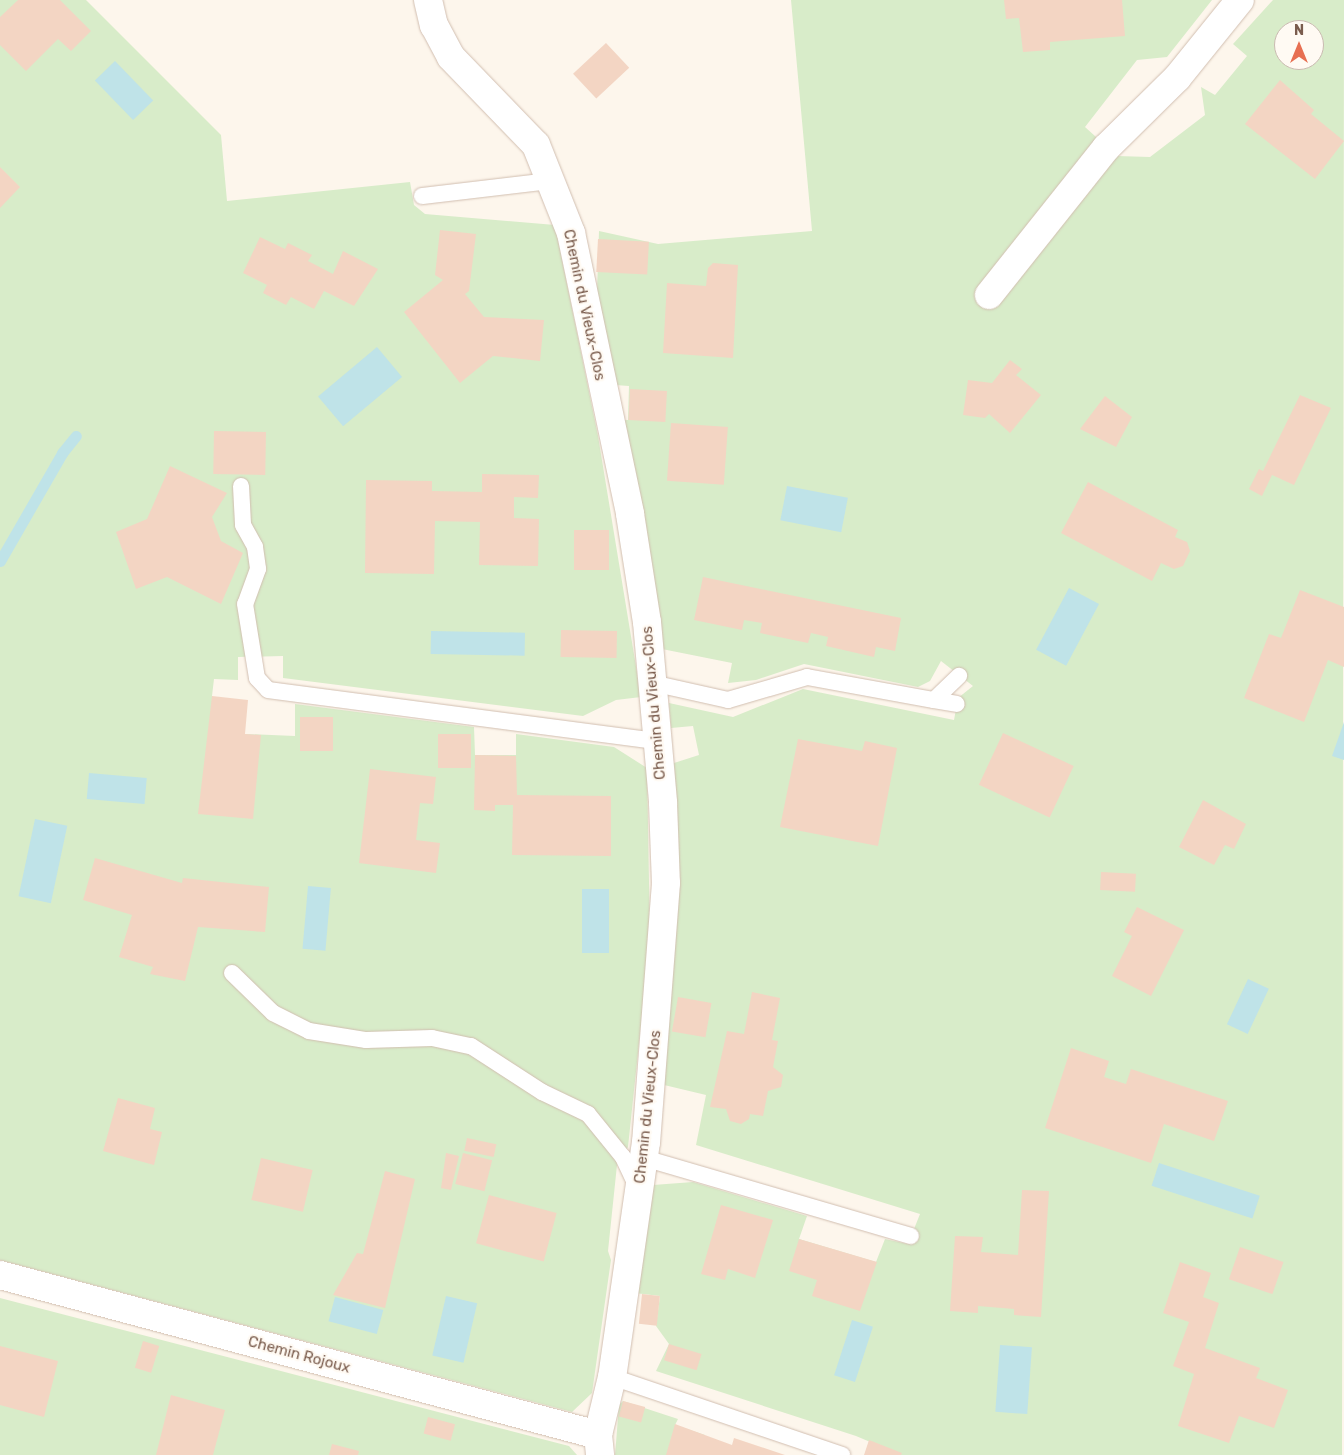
<!DOCTYPE html>
<html>
<head>
<meta charset="utf-8">
<style>
  body { margin:0 }
  #map { position:relative; width:1344px; height:1455px; overflow:hidden; background:#fdf6ec; font-family:Rubik,sans-serif }
  div>[style] { position:absolute }
  .green>* { inset:0; background:#d8ecc9 }
  .water>* { inset:0; background:#bfe3e8; transform-origin:0 0 }
  .stream>* { height:11px; margin:-5.5px; padding:0 5.5px; transform-origin:5.5px; border-radius:5.5px; background:#bfe3e8 }
  .building>* { inset:0; background:#f3d5c3; transform-origin:0 0 }
  .roads { filter:drop-shadow(0 0 1px #d1beb0) drop-shadow(0 0 1px #d1beb0) }
  .lane>* { height:16px; margin:-8px; padding:0 8px; transform-origin:8px; border-radius:8px; background:#fff }
  .street>* { height:28px; margin:-14px; padding:0 14px; transform-origin:14px; border-radius:14px; background:#fff }
  span { translate:-50% -50%; white-space:nowrap; text-align:center; line-height:1.15; -webkit-text-stroke:4.5px #fffaf3; paint-order:stroke }
  .street-label { font-size:15px; color:#7a5c4d }
  .north { position:absolute; left:1274px; top:20px; width:50px; height:50px; box-sizing:border-box; background:#fffaf3; border:1px solid #cabbb1; border-radius:50%; rotate:0deg; font-size:14px; font-weight:700; line-height:20px; text-align:center; color:#7a5c4d }
  .north::after { content:''; display:block; margin:auto; width:18px; height:22px; background:#e76f51; clip-path:polygon(50% 0,100% 100%,50% 72%,0 100%) }
</style>
</head>
<body>
<div id="map">
  <div class="green">
    <div style="clip-path:polygon(0 0,86px 0,221px 135px,227px 201px,410px 182px,414px 205px,425px 214px,555px 225px,598px 436px,641px 697px,616px 700px,583px 716px,283px 678px,283px 656px,238px 657px,238px 680px,214px 679px,212px 696px,245px 734px,295px 736px,295px 704px,474px 727px,475px 755px,516px 755px,516px 734px,614px 747px,647px 768px,650px 939px,628px 1147px,617px 1165px,608px 1251px,611px 1260px,592px 1393px,572px 1412px,0 1260px)"></div>
    <div style="clip-path:polygon(evenodd,791px 0,1212px 0,1167px 57px,1137px 60px,1085px 127px,1117px 156px,1150px 157px,1205px 115px,1201px 87px,1215px 95px,1247px 56px,1233px 44px,1273px 0,1344px 0,1342px 1455px,901px 1455px,856px 1436px,656px 1371px,669px 1344px,656px 1326px,660px 1296px,635px 1293px,653px 1185px,693px 1182px,807px 1216px,799px 1239px,876px 1262px,885px 1239px,908px 1244px,920px 1214px,696px 1145px,706px 1095px,660px 1084px,677px 826px,674px 763px,699px 755px,693px 726px,671px 728px,669px 703px,733px 717px,803px 689px,954px 720px,958px 698px,973px 686px,941px 661px,930px 681px,918px 687px,804px 664px,756px 680px,728px 683px,732px 663px,662px 649px,622px 420px,628px 420px,629px 386px,615px 385px,597px 292px,599px 231px,658px 244px,812px 231px,791px 0,1284px 30px,1314px 30px,1314px 60px,1284px 60px,1284px 30px)"></div>
    <div style="clip-path:polygon(0 1298px,569px 1446px,577px 1455px,0 1455px)"></div>
    <div style="clip-path:polygon(623px 1401px,678px 1419px,675px 1425px,705px 1435px,698px 1455px,615px 1455px,619px 1405px)"></div>
  </div>
  <div class="water">
    <div style="left:115px;top:61px;width:55px;height:28px;rotate:46deg"></div>
    <div style="left:377px;top:347px;width:39px;height:77px;rotate:50deg"></div>
    <div style="left:787px;top:486px;width:62px;height:35px;rotate:11deg"></div>
    <div style="left:1069px;top:588px;width:34px;height:70px;rotate:28deg"></div>
    <div style="left:431px;top:631px;width:94px;height:23px;rotate:1deg"></div>
    <div style="clip-path:polygon(1344px 722px,1344px 760px,1332px 756px)"></div>
    <div style="left:89px;top:773px;width:58px;height:26px;rotate:5deg"></div>
    <div style="left:35px;top:819px;width:33px;height:79px;rotate:12deg"></div>
    <div style="left:308px;top:886px;width:23px;height:63px;rotate:5deg"></div>
    <div style="left:582px;top:889px;width:27px;height:64px"></div>
    <div style="left:1248px;top:979px;width:23px;height:50px;rotate:25deg"></div>
    <div style="left:1159px;top:1163px;width:106px;height:24px;rotate:18deg"></div>
    <div style="left:446px;top:1296px;width:32px;height:61px;rotate:13deg"></div>
    <div style="left:335px;top:1297px;width:50px;height:25px;rotate:15deg"></div>
    <div style="left:852px;top:1320px;width:22px;height:58px;rotate:18deg"></div>
    <div style="left:1000px;top:1345px;width:32px;height:67px;rotate:4deg"></div>
  </div>
  <div class="stream">
    <div style="left:0;top:561px;width:125px;rotate:-60.1deg"></div>
    <div style="left:62px;top:453px;width:22px;rotate:-51deg"></div>
  </div>
  <div class="building">
    <div style="clip-path:polygon(18px 0,60px 0,91px 31px,71px 51px,58px 39px,26px 71px,0 45px,0 17px)"></div>
    <div style="clip-path:polygon(1004px 0,1122px 0,1125px 36px,1050px 42px,1050px 50px,1023px 52px,1019px 18px,1006px 19px)"></div>
    <div style="left:606px;top:43px;width:34px;height:45px;rotate:47deg"></div>
    <div style="clip-path:polygon(1280px 80px,1314px 110px,1311px 114px,1344px 141px,1315px 179px,1245px 124px)"></div>
    <div style="clip-path:polygon(0 167px,20px 187px,0 208px)"></div>
    <div style="clip-path:polygon(440px 230px,476px 234px,469px 291px,465px 294px,484px 317px,544px 320px,540px 361px,493px 356px,460px 383px,404px 312px,443px 280px,435px 275px)"></div>
    <div style="clip-path:polygon(260px 237px,285px 249px,288px 243px,312px 255px,308px 261px,333px 274px,343px 251px,378px 269px,354px 306px,324px 291px,314px 309px,291px 297px,286px 305px,263px 293px,267px 285px,243px 273px)"></div>
    <div style="left:598px;top:239px;width:51px;height:33px;rotate:3deg"></div>
    <div style="clip-path:polygon(713px 263px,738px 265px,733px 358px,663px 353px,667px 283px,706px 286px,708px 268px)"></div>
    <div style="clip-path:polygon(1010px 360px,1022px 369px,1016px 375px,1041px 395px,1010px 433px,989px 414px,985px 418px,963px 415px,968px 380px,992px 383px)"></div>
    <div style="left:630px;top:389px;width:37px;height:31px;rotate:3deg"></div>
    <div style="clip-path:polygon(1300px 395px,1331px 408px,1294px 485px,1272px 475px,1262px 496px,1249px 489px,1259px 469px,1263px 471px)"></div>
    <div style="clip-path:polygon(1105px 396px,1132px 417px,1116px 447px,1080px 429px)"></div>
    <div style="left:671px;top:423px;width:57px;height:58px;rotate:4deg"></div>
    <div style="left:214px;top:431px;width:52px;height:43px;rotate:1deg"></div>
    <div style="clip-path:polygon(170px 466px,227px 493px,212px 517px,221px 541px,243px 553px,221px 604px,167px 577px,136px 589px,116px 532px,147px 519px)"></div>
    <div style="clip-path:polygon(482px 474px,539px 475px,538px 498px,514px 497px,514px 518px,539px 519px,538px 566px,479px 565px,480px 522px,435px 521px,434px 574px,365px 573px,366px 480px,432px 481px,432px 491px,482px 492px)"></div>
    <div style="clip-path:polygon(1088px 482px,1178px 530px,1175px 537px,1187px 542px,1190px 551px,1183px 566px,1174px 569px,1161px 563px,1152px 581px,1061px 533px)"></div>
    <div style="left:574px;top:530px;width:35px;height:40px"></div>
    <div style="clip-path:polygon(703px 577px,901px 618px,895px 651px,876px 647px,874px 657px,826px 646px,828px 637px,811px 633px,808px 643px,760px 633px,762px 623px,744px 620px,742px 630px,694px 620px)"></div>
    <div style="clip-path:polygon(1300px 590px,1344px 607px,1344px 667px,1328px 660px,1304px 722px,1244px 698px,1269px 634px,1281px 638px)"></div>
    <div style="left:561px;top:630px;width:56px;height:27px;rotate:1deg"></div>
    <div style="clip-path:polygon(212px 696px,248px 700px,245px 734px,261px 735px,253px 819px,198px 814px)"></div>
    <div style="left:300px;top:717px;width:33px;height:34px"></div>
    <div style="left:1003px;top:733px;width:78px;height:57px;rotate:25deg"></div>
    <div style="left:438px;top:734px;width:33px;height:34px"></div>
    <div style="clip-path:polygon(798px 739px,862px 751px,865px 741px,897px 748px,878px 846px,780px 827px)"></div>
    <div style="clip-path:polygon(475px 755px,516px 756px,517px 795px,611px 796px,611px 856px,512px 855px,513px 805px,495px 805px,495px 811px,474px 810px)"></div>
    <div style="clip-path:polygon(370px 769px,436px 777px,433px 804px,420px 803px,416px 840px,440px 843px,436px 873px,359px 863px)"></div>
    <div style="clip-path:polygon(1203px 800px,1246px 824px,1234px 849px,1225px 845px,1214px 865px,1179px 847px)"></div>
    <div style="clip-path:polygon(95px 858px,182px 883px,183px 878px,269px 887px,265px 932px,198px 927px,185px 981px,150px 974px,153px 967px,119px 957px,132px 915px,83px 900px)"></div>
    <div style="left:1101px;top:872px;width:35px;height:18px;rotate:3deg"></div>
    <div style="clip-path:polygon(1137px 907px,1184px 930px,1151px 996px,1112px 976px,1132px 936px,1124px 932px)"></div>
    <div style="clip-path:polygon(752px 992px,780px 998px,772px 1040px,778px 1041px,773px 1067px,783px 1075px,781px 1087px,768px 1091px,763px 1116px,750px 1114px,749px 1119px,741px 1124px,730px 1121px,726px 1109px,710px 1107px,727px 1031px,744px 1034px)"></div>
    <div style="left:678px;top:997px;width:34px;height:35px;rotate:10deg"></div>
    <div style="clip-path:polygon(1071px 1048px,1109px 1061px,1104px 1077px,1126px 1084px,1131px 1069px,1228px 1101px,1214px 1141px,1164px 1124px,1151px 1163px,1045px 1128px)"></div>
    <div style="clip-path:polygon(118px 1098px,155px 1108px,150px 1129px,162px 1132px,154px 1165px,103px 1151px)"></div>
    <div style="left:467px;top:1138px;width:30px;height:13px;rotate:12deg"></div>
    <div style="clip-path:polygon(446px 1153px,459px 1156px,451px 1190px,441px 1188px)"></div>
    <div style="left:463px;top:1153px;width:30px;height:32px;rotate:14deg"></div>
    <div style="left:261px;top:1158px;width:53px;height:43px;rotate:13deg"></div>
    <div style="clip-path:polygon(385px 1171px,415px 1179px,385px 1308px,333px 1295px,357px 1253px,363px 1254px)"></div>
    <div style="clip-path:polygon(1022px 1190px,1049px 1191px,1041px 1317px,1014px 1315px,1014px 1309px,978px 1306px,978px 1313px,950px 1311px,955px 1236px,983px 1237px,981px 1252px,1018px 1255px)"></div>
    <div style="left:489px;top:1195px;width:70px;height:50px;rotate:15deg"></div>
    <div style="clip-path:polygon(721px 1205px,773px 1220px,755px 1278px,728px 1269px,725px 1280px,701px 1274px)"></div>
    <div style="clip-path:polygon(799px 1239px,877px 1262px,860px 1311px,812px 1296px,817px 1280px,789px 1271px)"></div>
    <div style="left:1240px;top:1247px;width:46px;height:34px;rotate:19deg"></div>
    <div style="clip-path:polygon(1180px 1262px,1211px 1273px,1203px 1297px,1219px 1303px,1205px 1348px,1260px 1368px,1256px 1378px,1288px 1390px,1274px 1428px,1239px 1416px,1229px 1443px,1178px 1426px,1194px 1374px,1173px 1366px,1189px 1322px,1163px 1313px)"></div>
    <div style="left:642px;top:1294px;width:18px;height:30px;rotate:6deg"></div>
    <div style="left:143px;top:1341px;width:17px;height:28px;rotate:17deg"></div>
    <div style="left:669px;top:1344px;width:34px;height:17px;rotate:17deg"></div>
    <div style="clip-path:polygon(0 1346px,58px 1361px,44px 1417px,0 1405px)"></div>
    <div style="clip-path:polygon(171px 1395px,225px 1410px,213px 1455px,156px 1455px)"></div>
    <div style="left:623px;top:1401px;width:23px;height:16px;rotate:15deg"></div>
    <div style="left:428px;top:1417px;width:28px;height:17px;rotate:15deg"></div>
    <div style="clip-path:polygon(675px 1424px,732px 1445px,734px 1438px,785px 1455px,666px 1455px)"></div>
    <div style="clip-path:polygon(869px 1440px,902px 1453px,901px 1455px,864px 1455px)"></div>
    <div style="clip-path:polygon(332px 1444px,359px 1451px,358px 1455px,329px 1455px)"></div>
  </div>
  <div class="roads">
    <div class="lane">
      <div style="left:422px;top:196px;width:129px;rotate:-6.7deg"></div>
      <div style="left:241px;top:486px;width:39px;rotate:87deg"></div>
      <div style="left:243px;top:525px;width:25px;rotate:61deg"></div>
      <div style="left:255px;top:547px;width:22px;rotate:82deg"></div>
      <div style="left:258px;top:569px;width:37px;rotate:110deg"></div>
      <div style="left:245px;top:604px;width:75px;rotate:80.8deg"></div>
      <div style="left:257px;top:678px;width:16px;rotate:47deg"></div>
      <div style="left:268px;top:690px;width:393px;rotate:7.5deg"></div>
      <div style="left:652px;top:683px;width:78px;rotate:12.6deg"></div>
      <div style="left:728px;top:700px;width:82px;rotate:-16.2deg"></div>
      <div style="left:807px;top:677px;width:129px;rotate:10.3deg"></div>
      <div style="left:934px;top:700px;width:35px;rotate:-44deg"></div>
      <div style="left:934px;top:700px;width:23px;rotate:10deg"></div>
      <div style="left:232px;top:973px;width:57px;rotate:44.3deg"></div>
      <div style="left:273px;top:1013px;width:40px;rotate:26.6deg"></div>
      <div style="left:309px;top:1031px;width:58px;rotate:9deg"></div>
      <div style="left:366px;top:1040px;width:66px;rotate:-1.7deg"></div>
      <div style="left:432px;top:1038px;width:40px;rotate:12deg"></div>
      <div style="left:471px;top:1046px;width:85px;rotate:32.9deg"></div>
      <div style="left:542px;top:1092px;width:51px;rotate:25.6deg"></div>
      <div style="left:588px;top:1114px;width:55px;rotate:50.9deg"></div>
      <div style="left:623px;top:1157px;width:35px;rotate:65deg"></div>
      <div style="left:644px;top:1158px;width:278px;rotate:16.3deg"></div>
      <div style="left:612px;top:1377px;width:243px;rotate:18.7deg"></div>
    </div>
    <div class="street">
      <div style="left:428px;top:0;width:26px;rotate:77deg"></div>
      <div style="left:434px;top:25px;width:36px;rotate:62deg"></div>
      <div style="left:451px;top:57px;width:122px;rotate:46deg"></div>
      <div style="left:536px;top:145px;width:95px;rotate:68.3deg"></div>
      <div style="left:571px;top:233px;width:287px;rotate:78.1deg"></div>
      <div style="left:630px;top:514px;width:109px;rotate:81.1deg"></div>
      <div style="left:647px;top:622px;width:182px;rotate:84.9deg"></div>
      <div style="left:663px;top:803px;width:80px;rotate:87.9deg"></div>
      <div style="left:666px;top:883px;width:260px;rotate:94.4deg"></div>
      <div style="left:646px;top:1142px;width:237px;rotate:98.2deg"></div>
      <div style="left:612px;top:1377px;width:60px;rotate:103.6deg"></div>
      <div style="left:598px;top:1435px;width:20px;rotate:84deg"></div>
      <div style="left:989px;top:295px;width:188px;rotate:-51.5deg"></div>
      <div style="left:1106px;top:148px;width:100px;rotate:-44.6deg"></div>
      <div style="left:1177px;top:78px;width:100px;rotate:-51.1deg"></div>
      <div style="left:0;top:1275px;width:619px;rotate:14.98deg"></div>
    </div>
  </div>
  <div class="street-label">
    <span style="left:584px;top:305px;rotate:78deg">Chemin du Vieux-Clos</span>
    <span style="left:654px;top:703px;rotate:-95deg">Chemin du Vieux-Clos</span>
    <span style="left:648px;top:1107px;rotate:-84deg">Chemin du Vieux-Clos</span>
    <span style="left:299px;top:1355px;rotate:15deg">Chemin Rojoux</span>
  </div>
  <div class="north">N</div>
</div>
</body>
</html>
